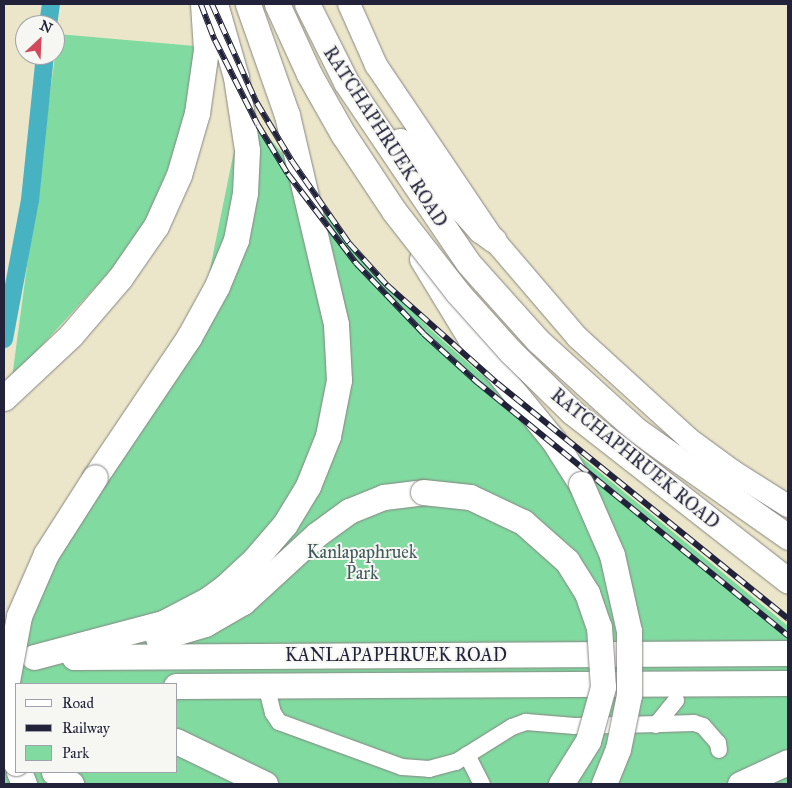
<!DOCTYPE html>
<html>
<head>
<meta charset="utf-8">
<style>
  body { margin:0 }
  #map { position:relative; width:792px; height:788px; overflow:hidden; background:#ebe6c9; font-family:"IM FELL Great Primer",serif }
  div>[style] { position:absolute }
  .green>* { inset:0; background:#81daa0 }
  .canal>* { height:18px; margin:-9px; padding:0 9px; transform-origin:9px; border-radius:9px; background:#46b2c2 }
  .roads { filter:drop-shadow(0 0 1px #868482) drop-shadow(0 0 1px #868482) }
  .street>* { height:16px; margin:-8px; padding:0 8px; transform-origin:8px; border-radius:8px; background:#fff }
  .secondary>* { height:22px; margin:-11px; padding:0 11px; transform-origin:11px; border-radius:11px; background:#fff }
  .primary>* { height:25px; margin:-12.5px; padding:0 12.5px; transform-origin:12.5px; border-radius:12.5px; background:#fff }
  .rail>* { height:5.5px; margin-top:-2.75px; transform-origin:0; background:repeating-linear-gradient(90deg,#f6f6f2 0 11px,#22223b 0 22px); box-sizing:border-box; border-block:1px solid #22223b }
  .bridges { filter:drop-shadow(0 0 1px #868482) drop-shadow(0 0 1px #868482) }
  .primary-bridge>* { height:25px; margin:-12.5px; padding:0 12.5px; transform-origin:12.5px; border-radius:12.5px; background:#fff }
  span { translate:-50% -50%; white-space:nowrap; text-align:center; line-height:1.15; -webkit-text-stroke:4px #f6f6f2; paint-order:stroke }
  .street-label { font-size:18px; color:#22223b }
  .park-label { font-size:18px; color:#3e5959 }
  .frame { position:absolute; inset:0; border:5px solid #22223b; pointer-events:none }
  .legend { position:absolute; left:15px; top:683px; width:162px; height:90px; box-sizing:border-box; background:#f6f6f2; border:1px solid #a1a1a9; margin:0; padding:6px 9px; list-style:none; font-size:15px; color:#22223b }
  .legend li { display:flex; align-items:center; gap:10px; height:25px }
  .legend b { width:25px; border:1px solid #a1a1a9 }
  .north { position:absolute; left:15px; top:15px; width:50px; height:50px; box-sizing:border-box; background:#f6f6f2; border:1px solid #a1a1a9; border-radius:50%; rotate:25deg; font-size:14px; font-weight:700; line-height:20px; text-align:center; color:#22223b }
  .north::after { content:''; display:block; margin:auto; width:18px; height:22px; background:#d1495b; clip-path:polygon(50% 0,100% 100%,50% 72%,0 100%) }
</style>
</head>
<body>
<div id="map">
  <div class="green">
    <div style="clip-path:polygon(58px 34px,195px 46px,186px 121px,143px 235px,12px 378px)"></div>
    <div style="clip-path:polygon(evenodd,243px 107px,281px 152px,359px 257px,431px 330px,499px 390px,788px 626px,788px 784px,4px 784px,4px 634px,202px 308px,243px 107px,16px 684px,176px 684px,176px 772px,16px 772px,16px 684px)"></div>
  </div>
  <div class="canal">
    <div style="left:48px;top:25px;width:21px;rotate:-82deg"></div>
    <div style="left:4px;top:339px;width:141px;rotate:-79.4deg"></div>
    <div style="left:30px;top:200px;width:146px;rotate:-84.1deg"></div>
  </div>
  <div class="roads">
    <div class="street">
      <div style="left:266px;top:685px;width:29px;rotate:76deg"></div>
      <div style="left:273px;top:713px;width:11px;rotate:56deg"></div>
      <div style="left:279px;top:722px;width:131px;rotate:20.1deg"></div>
      <div style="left:402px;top:767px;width:27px;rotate:4deg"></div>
      <div style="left:429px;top:769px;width:28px;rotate:-15deg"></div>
      <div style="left:456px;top:762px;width:66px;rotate:-32deg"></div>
      <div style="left:512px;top:727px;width:15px;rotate:-20deg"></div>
      <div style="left:526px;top:722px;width:49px;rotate:4.7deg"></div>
      <div style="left:575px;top:726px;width:119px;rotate:-1.4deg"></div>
      <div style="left:694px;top:723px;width:9px;rotate:18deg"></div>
      <div style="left:703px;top:726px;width:23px;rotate:49deg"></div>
      <div style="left:718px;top:743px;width:7px;rotate:82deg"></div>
      <div style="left:656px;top:725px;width:32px;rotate:-51deg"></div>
      <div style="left:467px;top:755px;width:33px;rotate:63deg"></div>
    </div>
    <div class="secondary">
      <div style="left:349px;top:4px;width:67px;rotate:66.1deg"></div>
      <div style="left:376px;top:65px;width:211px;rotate:56deg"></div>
      <div style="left:494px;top:240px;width:128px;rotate:49.4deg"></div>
      <div style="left:577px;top:337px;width:151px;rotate:42.3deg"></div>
      <div style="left:689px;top:439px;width:56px;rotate:36.3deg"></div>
      <div style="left:734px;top:472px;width:64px;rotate:32.2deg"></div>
    </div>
    <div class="primary">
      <div style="left:307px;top:4px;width:87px;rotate:63.4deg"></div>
      <div style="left:346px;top:82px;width:218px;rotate:56deg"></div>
      <div style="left:468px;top:263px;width:105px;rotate:48.1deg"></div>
      <div style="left:538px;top:341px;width:132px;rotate:42.2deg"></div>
      <div style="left:636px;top:430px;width:186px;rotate:35.1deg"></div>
      <div style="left:400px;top:141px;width:120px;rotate:48deg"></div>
      <div style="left:480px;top:230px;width:17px;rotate:36deg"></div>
      <div style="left:422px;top:259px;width:92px;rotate:58.7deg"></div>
      <div style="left:470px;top:338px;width:133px;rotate:50.8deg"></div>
      <div style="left:554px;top:441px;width:51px;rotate:57.9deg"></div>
      <div style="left:4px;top:398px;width:92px;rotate:-43.2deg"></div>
      <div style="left:71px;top:335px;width:75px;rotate:-49.3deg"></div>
      <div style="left:120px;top:278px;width:63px;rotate:-55.3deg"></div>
      <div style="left:156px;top:226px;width:56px;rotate:-65.7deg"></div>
      <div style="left:179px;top:175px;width:65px;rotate:-73.8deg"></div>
      <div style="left:197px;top:113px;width:64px;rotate:-81.9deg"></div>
      <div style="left:206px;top:50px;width:46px;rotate:-93.7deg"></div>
      <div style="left:95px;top:477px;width:169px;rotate:-56.1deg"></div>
      <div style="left:189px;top:337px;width:58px;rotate:-61.2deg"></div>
      <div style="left:217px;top:286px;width:50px;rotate:-67.6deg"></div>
      <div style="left:236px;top:240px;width:48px;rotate:-79.2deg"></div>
      <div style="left:245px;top:193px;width:43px;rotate:-87.3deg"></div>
      <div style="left:247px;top:150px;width:74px;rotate:-98.6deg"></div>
      <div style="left:236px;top:77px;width:76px;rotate:-106deg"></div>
      <div style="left:158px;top:638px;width:49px;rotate:-16.6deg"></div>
      <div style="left:205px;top:624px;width:44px;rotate:-30.1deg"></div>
      <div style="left:243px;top:602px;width:99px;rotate:-42.5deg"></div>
      <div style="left:316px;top:535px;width:41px;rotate:-36deg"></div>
      <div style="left:349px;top:511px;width:38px;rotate:-22deg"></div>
      <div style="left:384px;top:497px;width:39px;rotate:-7deg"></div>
      <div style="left:34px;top:657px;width:133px;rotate:-14.8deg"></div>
      <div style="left:163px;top:623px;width:50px;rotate:-27.6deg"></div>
      <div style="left:207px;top:600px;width:22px;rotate:-36deg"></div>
      <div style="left:225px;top:587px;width:41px;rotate:-43deg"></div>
      <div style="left:255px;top:559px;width:46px;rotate:-49.4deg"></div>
      <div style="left:285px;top:524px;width:44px;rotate:-58.8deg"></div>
      <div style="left:308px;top:486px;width:54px;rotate:-68.2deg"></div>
      <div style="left:328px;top:436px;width:57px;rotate:-78.9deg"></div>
      <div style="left:339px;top:380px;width:56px;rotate:-93.1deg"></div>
      <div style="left:336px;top:324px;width:215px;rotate:-103.2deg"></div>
      <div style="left:287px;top:115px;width:118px;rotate:-109.4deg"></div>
      <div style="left:74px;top:657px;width:714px;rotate:-0.32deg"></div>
      <div style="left:176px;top:686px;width:612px;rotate:-0.28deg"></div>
      <div style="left:176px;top:741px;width:99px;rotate:25.8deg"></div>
      <div style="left:19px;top:772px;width:13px;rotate:67deg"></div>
      <div style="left:54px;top:772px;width:21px;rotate:35deg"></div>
      <div style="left:740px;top:784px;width:53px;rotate:-24.6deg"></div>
    </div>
  </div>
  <div class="rail">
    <div style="left:201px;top:4px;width:39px;rotate:69deg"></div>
    <div style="left:215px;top:40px;width:95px;rotate:63.2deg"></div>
    <div style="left:258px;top:125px;width:57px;rotate:58.5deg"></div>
    <div style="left:288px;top:174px;width:112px;rotate:52.6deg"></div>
    <div style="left:356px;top:263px;width:98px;rotate:46.2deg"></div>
    <div style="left:424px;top:334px;width:72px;rotate:42.2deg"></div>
    <div style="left:477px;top:382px;width:402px;rotate:39.2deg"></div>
    <div style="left:212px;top:4px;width:109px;rotate:65.6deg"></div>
    <div style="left:257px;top:103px;width:68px;rotate:58.9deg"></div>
    <div style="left:292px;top:161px;width:100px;rotate:55.2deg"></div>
    <div style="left:349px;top:243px;width:57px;rotate:47.9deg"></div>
    <div style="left:387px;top:285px;width:147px;rotate:41.7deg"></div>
    <div style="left:497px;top:383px;width:375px;rotate:39deg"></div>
  </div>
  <div class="bridges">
    <div class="primary-bridge">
      <div style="left:277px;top:4px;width:77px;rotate:65.4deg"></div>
      <div style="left:309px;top:74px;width:69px;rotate:60.5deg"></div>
      <div style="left:343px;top:134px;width:92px;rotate:56.5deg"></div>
      <div style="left:394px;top:211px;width:104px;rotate:52deg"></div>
      <div style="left:458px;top:293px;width:78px;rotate:48.1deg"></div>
      <div style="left:510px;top:351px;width:87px;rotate:44.5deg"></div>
      <div style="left:572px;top:412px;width:274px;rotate:38deg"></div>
      <div style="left:581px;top:484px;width:77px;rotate:66.4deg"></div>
      <div style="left:612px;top:555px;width:78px;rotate:77.4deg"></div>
      <div style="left:629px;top:631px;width:64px;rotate:90deg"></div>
      <div style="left:629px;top:695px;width:55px;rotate:101.5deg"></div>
      <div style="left:618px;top:749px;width:38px;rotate:112deg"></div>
      <div style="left:423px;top:492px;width:47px;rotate:6.1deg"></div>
      <div style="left:470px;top:497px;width:59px;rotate:25.3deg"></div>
      <div style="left:523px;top:522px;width:59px;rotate:41.6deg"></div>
      <div style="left:567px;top:561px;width:38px;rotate:58deg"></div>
      <div style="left:587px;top:593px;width:36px;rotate:71deg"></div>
      <div style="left:599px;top:627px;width:60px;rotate:86.2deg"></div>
      <div style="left:603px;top:687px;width:56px;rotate:105.5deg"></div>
      <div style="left:588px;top:741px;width:51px;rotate:122.1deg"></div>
      <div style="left:16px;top:763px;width:44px;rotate:-99.2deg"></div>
      <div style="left:9px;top:720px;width:39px;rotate:-93deg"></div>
      <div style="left:7px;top:681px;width:66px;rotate:-79.5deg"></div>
      <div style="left:19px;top:616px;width:68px;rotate:-66.5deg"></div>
      <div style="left:46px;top:554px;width:91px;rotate:-57.5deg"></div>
    </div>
  </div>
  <div class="street-label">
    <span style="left:385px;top:137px;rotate:57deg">RATCHAPHRUEK ROAD</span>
    <span style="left:635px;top:459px;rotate:39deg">RATCHAPHRUEK ROAD</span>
    <span style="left:396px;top:655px">KANLAPAPHRUEK ROAD</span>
  </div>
  <div class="park-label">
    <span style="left:362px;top:563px">Kanlapaphruek<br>Park</span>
  </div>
  <div class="frame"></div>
  <ul class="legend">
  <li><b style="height:6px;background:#fff"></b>Road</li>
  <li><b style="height:6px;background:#22223b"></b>Railway</li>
  <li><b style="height:14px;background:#81daa0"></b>Park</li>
  </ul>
  <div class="north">N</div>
</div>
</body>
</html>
